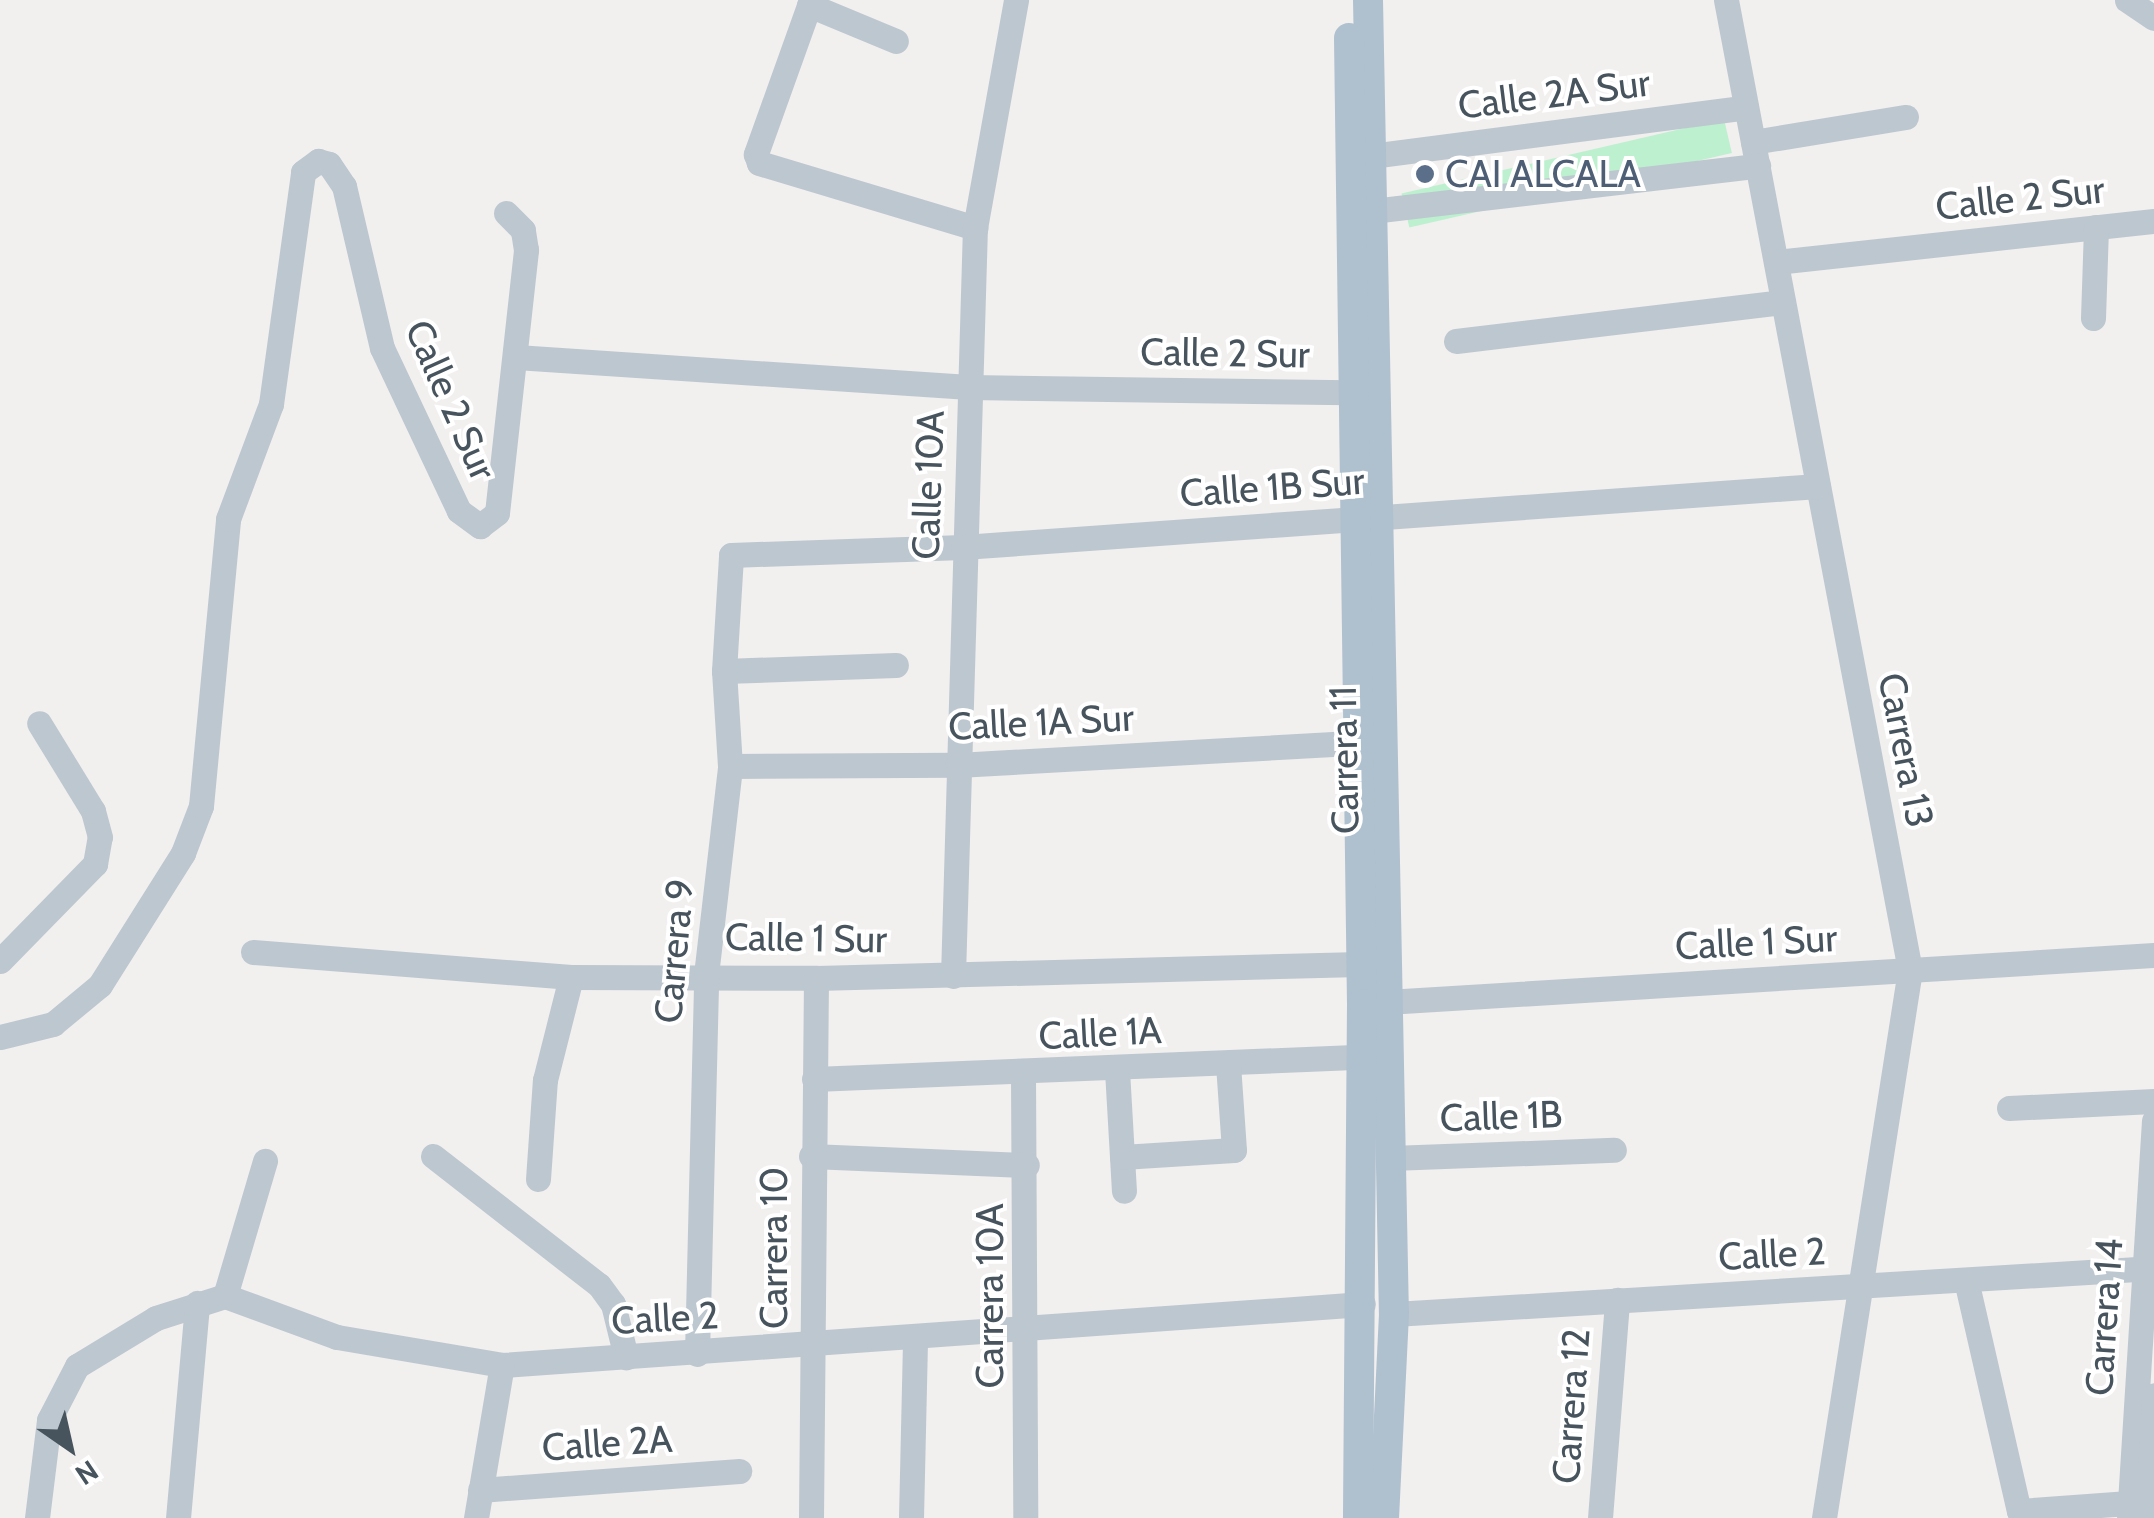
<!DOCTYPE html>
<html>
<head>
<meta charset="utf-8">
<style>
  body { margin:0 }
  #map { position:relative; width:2154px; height:1518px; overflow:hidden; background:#f2efef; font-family:Cabin,sans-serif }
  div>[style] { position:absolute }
  .green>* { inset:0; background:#bdf0cf; transform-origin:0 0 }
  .minor>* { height:25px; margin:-12.5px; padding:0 12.5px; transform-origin:12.5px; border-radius:12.5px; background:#bdc7cf }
  .major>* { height:30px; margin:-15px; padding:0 15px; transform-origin:15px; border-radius:15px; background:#afc0cf }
  .dots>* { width:28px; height:28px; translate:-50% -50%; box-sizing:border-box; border:5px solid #fff; border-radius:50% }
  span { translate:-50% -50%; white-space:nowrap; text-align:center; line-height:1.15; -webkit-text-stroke:8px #fff; paint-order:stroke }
  .street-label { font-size:38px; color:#47545d }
  .service-label { font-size:38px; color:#4e5e75 }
  .left { translate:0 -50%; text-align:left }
  .north { position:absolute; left:20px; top:1398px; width:100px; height:100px; -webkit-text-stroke:8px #fff; paint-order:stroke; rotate:146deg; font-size:28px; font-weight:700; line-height:40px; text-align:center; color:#47545d }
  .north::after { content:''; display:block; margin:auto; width:35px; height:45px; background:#47545d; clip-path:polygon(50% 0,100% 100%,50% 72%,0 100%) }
</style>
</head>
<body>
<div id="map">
  <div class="green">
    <div style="left:1724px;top:119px;width:35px;height:331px;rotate:77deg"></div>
  </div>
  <div class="minor">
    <div style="left:811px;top:0;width:164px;rotate:109.7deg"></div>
    <div style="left:756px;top:154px;width:9px;rotate:72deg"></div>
    <div style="left:759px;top:163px;width:226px;rotate:16.7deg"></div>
    <div style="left:1726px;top:0;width:987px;rotate:79.26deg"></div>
    <div style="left:1910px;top:970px;width:555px;rotate:98.92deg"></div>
    <div style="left:2127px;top:0;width:32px;rotate:34deg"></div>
    <div style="left:809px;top:5px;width:94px;rotate:22.5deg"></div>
    <div style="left:1753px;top:142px;width:155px;rotate:-9.3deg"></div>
    <div style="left:1371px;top:156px;width:378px;rotate:-7.4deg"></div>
    <div style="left:1355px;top:213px;width:406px;rotate:-6.7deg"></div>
    <div style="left:1776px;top:262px;width:380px;rotate:-6.2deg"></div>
    <div style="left:2093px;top:318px;width:91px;rotate:-88.1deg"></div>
    <div style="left:1456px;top:341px;width:329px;rotate:-6.8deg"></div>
    <div style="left:516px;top:357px;width:454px;rotate:3.8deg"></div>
    <div style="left:969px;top:387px;width:380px;rotate:0.8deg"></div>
    <div style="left:724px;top:671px;width:172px;rotate:-2deg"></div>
    <div style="left:730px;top:766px;width:227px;rotate:-0.3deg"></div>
    <div style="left:957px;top:765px;width:399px;rotate:-3.2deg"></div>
    <div style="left:253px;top:952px;width:319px;rotate:4.5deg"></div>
    <div style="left:571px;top:977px;width:245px;rotate:0.2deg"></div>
    <div style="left:816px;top:978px;width:544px;rotate:-1.47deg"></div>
    <div style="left:0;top:961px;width:136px;rotate:-45.6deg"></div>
    <div style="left:95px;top:864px;width:27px;rotate:-80deg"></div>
    <div style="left:100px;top:837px;width:27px;rotate:-105deg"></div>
    <div style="left:93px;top:811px;width:103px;rotate:-121.5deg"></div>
    <div style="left:953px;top:976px;width:748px;rotate:-88.32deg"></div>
    <div style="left:975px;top:228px;width:232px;rotate:-79.8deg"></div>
    <div style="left:1370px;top:1003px;width:785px;rotate:-3.5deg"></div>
    <div style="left:0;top:1037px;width:55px;rotate:-13.8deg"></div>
    <div style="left:53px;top:1024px;width:61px;rotate:-39.7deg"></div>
    <div style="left:100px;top:985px;width:156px;rotate:-57.8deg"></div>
    <div style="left:183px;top:853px;width:50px;rotate:-69deg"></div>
    <div style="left:201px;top:806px;width:288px;rotate:-84.6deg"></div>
    <div style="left:228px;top:519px;width:123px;rotate:-69.5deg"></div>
    <div style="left:271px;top:404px;width:234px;rotate:-82.1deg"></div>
    <div style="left:303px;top:172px;width:19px;rotate:-36deg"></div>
    <div style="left:318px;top:161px;width:11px;rotate:15deg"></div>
    <div style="left:329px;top:164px;width:27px;rotate:56deg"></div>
    <div style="left:344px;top:186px;width:166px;rotate:76.8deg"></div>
    <div style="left:382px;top:348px;width:180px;rotate:64.7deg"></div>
    <div style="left:459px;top:511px;width:26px;rotate:36deg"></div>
    <div style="left:480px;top:526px;width:21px;rotate:-37deg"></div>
    <div style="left:497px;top:513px;width:265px;rotate:-83.7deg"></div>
    <div style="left:526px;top:250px;width:20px;rotate:-99deg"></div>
    <div style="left:523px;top:230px;width:24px;rotate:-135deg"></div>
    <div style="left:1117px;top:1070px;width:121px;rotate:86.7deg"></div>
    <div style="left:1023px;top:1075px;width:443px;rotate:89.7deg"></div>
    <div style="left:814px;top:1079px;width:565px;rotate:-2.33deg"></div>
    <div style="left:2009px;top:1108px;width:145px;rotate:-2.8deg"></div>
    <div style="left:433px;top:1156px;width:210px;rotate:37.9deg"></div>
    <div style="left:599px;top:1285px;width:24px;rotate:54deg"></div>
    <div style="left:613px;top:1304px;width:55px;rotate:76.2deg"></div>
    <div style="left:811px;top:1156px;width:216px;rotate:2.4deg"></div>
    <div style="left:1122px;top:1157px;width:112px;rotate:-3.6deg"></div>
    <div style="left:1234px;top:1150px;width:85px;rotate:-94deg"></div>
    <div style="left:1391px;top:1158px;width:223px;rotate:-2.1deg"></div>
    <div style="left:538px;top:1179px;width:99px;rotate:-86deg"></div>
    <div style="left:545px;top:1080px;width:106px;rotate:-75.8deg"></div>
    <div style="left:1966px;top:1280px;width:237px;rotate:77.1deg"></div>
    <div style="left:2019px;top:1511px;width:110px;rotate:-4.2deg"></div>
    <div style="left:225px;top:1296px;width:141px;rotate:-73.5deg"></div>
    <div style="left:1394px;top:1314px;width:761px;rotate:-3.46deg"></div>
    <div style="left:697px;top:1354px;width:379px;rotate:-88.6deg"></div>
    <div style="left:706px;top:975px;width:210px;rotate:-83.4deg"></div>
    <div style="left:730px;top:766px;width:95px;rotate:-93.6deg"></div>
    <div style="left:724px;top:671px;width:116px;rotate:-86.5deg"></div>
    <div style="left:731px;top:555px;width:232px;rotate:-2deg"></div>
    <div style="left:963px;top:547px;width:857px;rotate:-4.08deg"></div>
    <div style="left:480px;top:1490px;width:260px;rotate:-4.2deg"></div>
    <div style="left:37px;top:1518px;width:99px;rotate:-83deg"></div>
    <div style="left:49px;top:1420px;width:61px;rotate:-62.6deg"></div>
    <div style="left:77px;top:1366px;width:92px;rotate:-31.3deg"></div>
    <div style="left:156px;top:1318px;width:72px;rotate:-17.7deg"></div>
    <div style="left:225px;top:1296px;width:119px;rotate:20.1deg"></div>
    <div style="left:337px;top:1337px;width:167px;rotate:9.6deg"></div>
    <div style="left:502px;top:1365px;width:863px;rotate:-4.05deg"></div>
    <div style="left:178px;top:1518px;width:216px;rotate:-84.9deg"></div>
    <div style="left:476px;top:1518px;width:155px;rotate:-80.4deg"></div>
    <div style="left:811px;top:1518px;width:540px;rotate:-89.47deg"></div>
    <div style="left:911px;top:1518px;width:179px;rotate:-88.7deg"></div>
    <div style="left:1600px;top:1518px;width:219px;rotate:-85.5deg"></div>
    <div style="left:2129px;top:1518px;width:398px;rotate:-86.4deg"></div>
    <div style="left:2148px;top:1518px;width:123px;rotate:-87.2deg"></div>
  </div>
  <div class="major">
    <div style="left:1368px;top:0;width:1314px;rotate:88.87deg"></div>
    <div style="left:1394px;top:1314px;width:204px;rotate:92.8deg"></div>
    <div style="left:1349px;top:38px;width:966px;rotate:89.23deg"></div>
    <div style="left:1362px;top:1004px;width:514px;rotate:90.45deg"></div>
  </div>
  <div class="dots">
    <div style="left:1425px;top:174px;background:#5c6f8a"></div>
  </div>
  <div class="street-label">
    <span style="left:1554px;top:94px;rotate:-7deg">Calle 2A Sur</span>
    <span style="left:2020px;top:198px;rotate:-6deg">Calle 2 Sur</span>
    <span style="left:1225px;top:353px;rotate:1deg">Calle 2 Sur</span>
    <span style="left:451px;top:400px;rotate:66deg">Calle 2 Sur</span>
    <span style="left:928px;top:485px;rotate:-88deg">Calle 10A</span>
    <span style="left:1272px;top:487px;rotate:-4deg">Calle 1B Sur</span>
    <span style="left:1041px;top:722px;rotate:-3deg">Calle 1A Sur</span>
    <span style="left:1906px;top:750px;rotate:79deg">Carrera 13</span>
    <span style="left:1344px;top:760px;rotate:-91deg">Carrera 11</span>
    <span style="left:806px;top:938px;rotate:1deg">Calle 1 Sur</span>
    <span style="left:1756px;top:942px;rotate:-3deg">Calle 1 Sur</span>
    <span style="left:674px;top:951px;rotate:-85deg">Carrera 9</span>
    <span style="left:1100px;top:1033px;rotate:-3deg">Calle 1A</span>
    <span style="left:1501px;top:1116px;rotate:-2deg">Calle 1B</span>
    <span style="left:774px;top:1248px;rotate:-90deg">Carrera 10</span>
    <span style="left:1772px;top:1254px;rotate:-3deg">Calle 2</span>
    <span style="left:990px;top:1296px;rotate:-90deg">Carrera 10A</span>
    <span style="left:2104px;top:1317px;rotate:-86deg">Carrera 14</span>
    <span style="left:665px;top:1318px;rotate:-3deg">Calle 2</span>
    <span style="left:1571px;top:1406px;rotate:-86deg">Carrera 12</span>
    <span style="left:607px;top:1443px;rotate:-4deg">Calle 2A</span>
  </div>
  <div class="service-label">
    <span class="left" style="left:1445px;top:174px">CAI ALCALA</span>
  </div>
  <div class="north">N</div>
</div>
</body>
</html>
